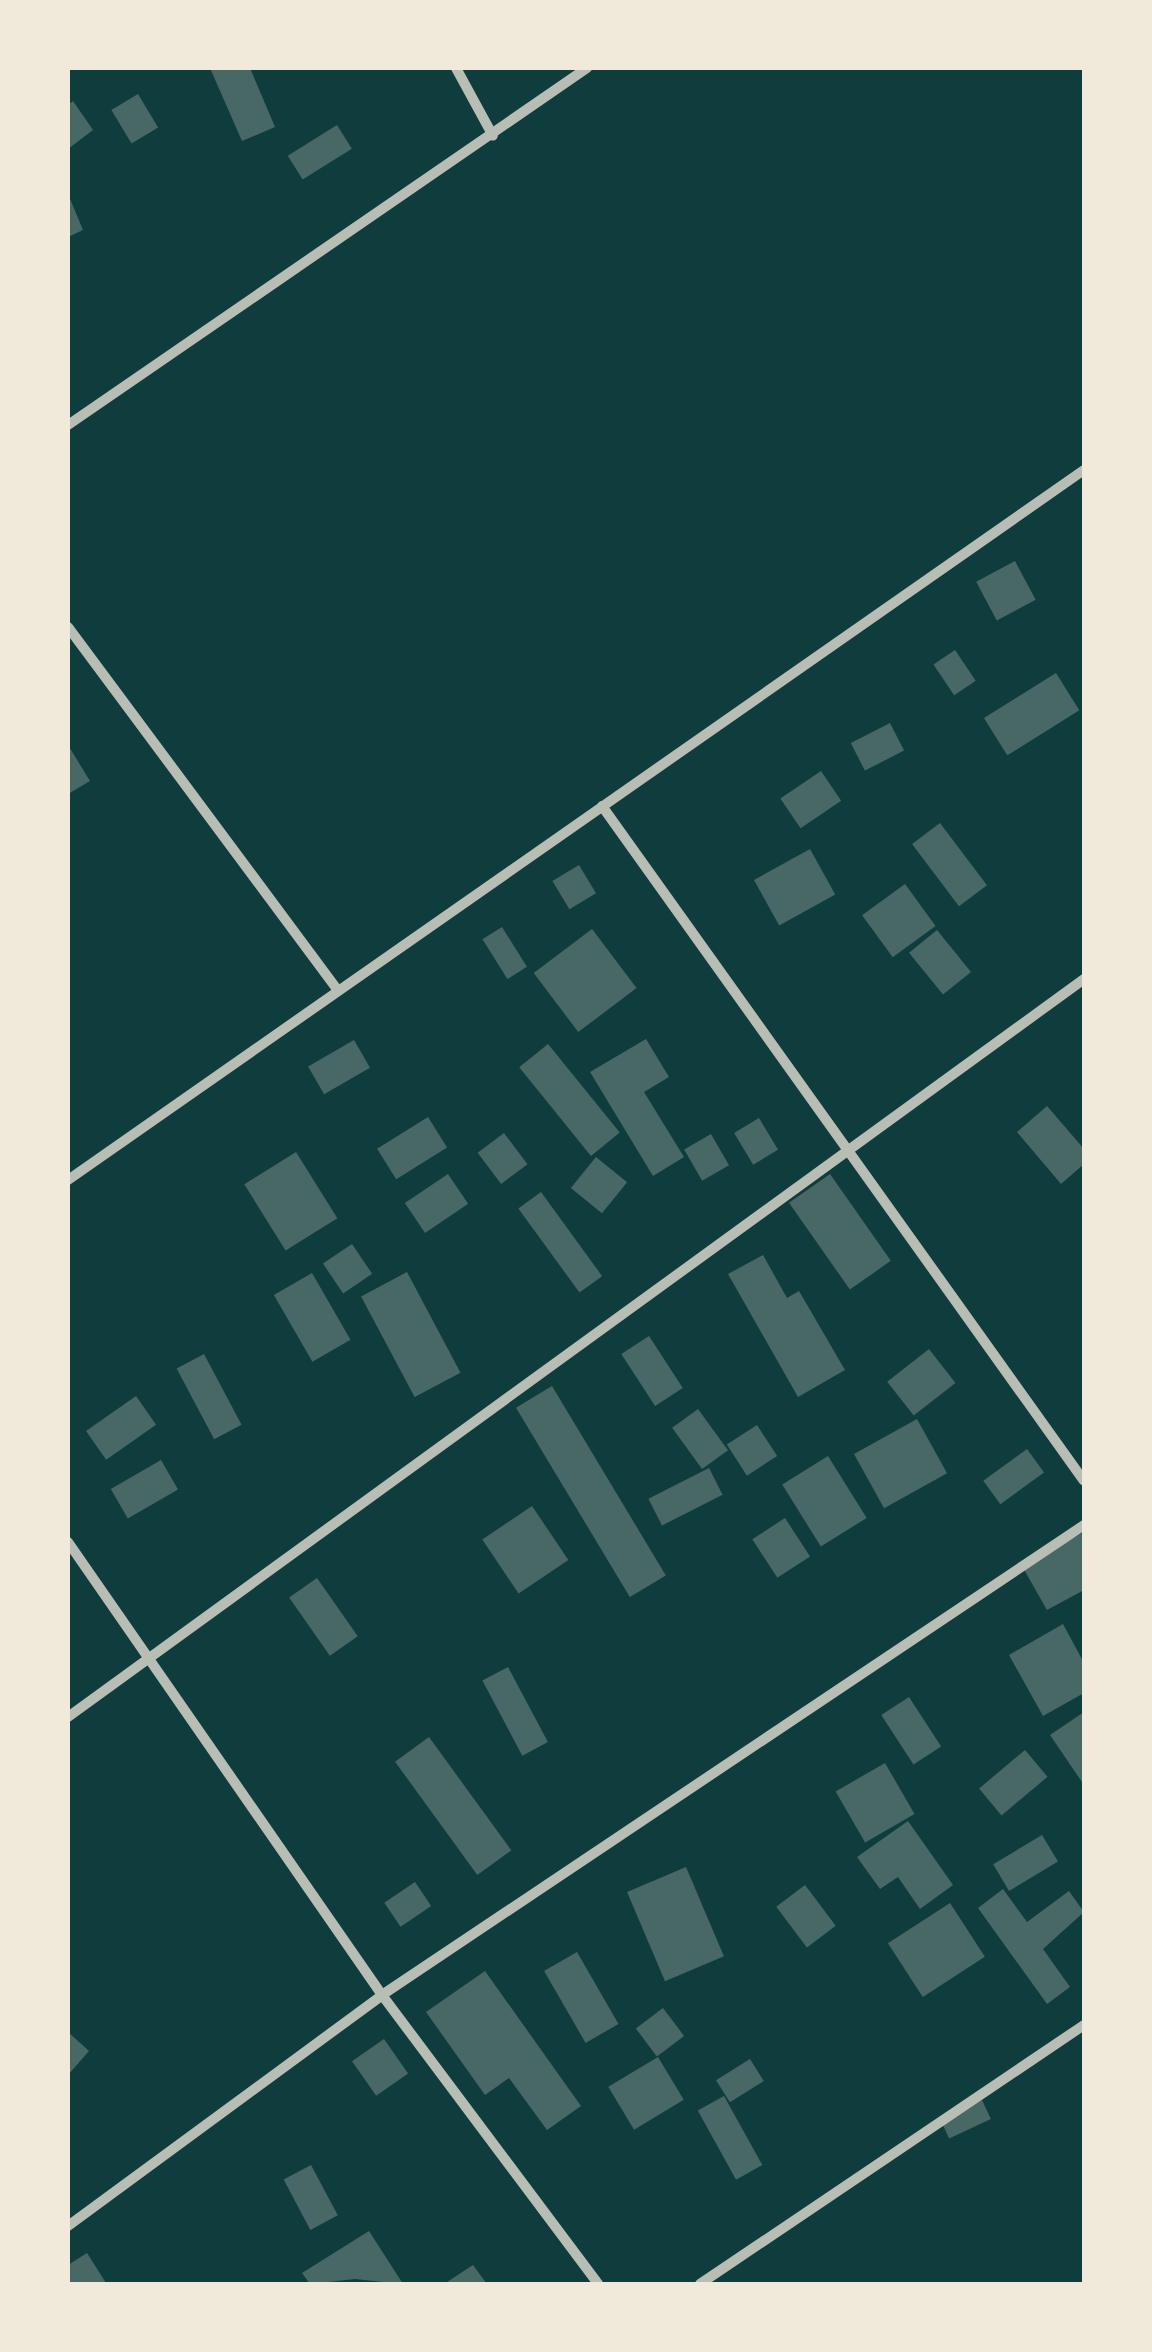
<!DOCTYPE html>
<html>
<head>
<meta charset="utf-8">
<style>
  body { margin:0 }
  #map { position:relative; width:1152px; height:2352px; overflow:hidden; background:#0f3d3e; font-family:Georgia,serif }
  div>[style] { position:absolute }
  .building>* { inset:0; background:#486865; transform-origin:0 0 }
  .minor>* { height:10px; margin:-5px; padding:0 5px; transform-origin:5px; border-radius:5px; background:#b8beb3 }
  span { translate:-50% -50%; white-space:nowrap; text-align:center; line-height:1.15; -webkit-text-stroke:10px #f1e9da; paint-order:stroke }
  .frame { position:absolute; inset:0; border:70px solid #f1e9da; pointer-events:none }
</style>
</head>
<body>
<div id="map">
  <div class="building">
    <div style="clip-path:polygon(210px 68px,250px 68px,275px 127px,242px 141px)"></div>
    <div style="left:138px;top:94px;width:39px;height:31px;rotate:59deg"></div>
    <div style="clip-path:polygon(73px 101px,93px 130px,68px 149px,68px 105px)"></div>
    <div style="left:337px;top:125px;width:28px;height:58px;rotate:58deg"></div>
    <div style="clip-path:polygon(68px 194px,83px 230px,68px 237px)"></div>
    <div style="left:1015px;top:561px;width:44px;height:44px;rotate:62deg"></div>
    <div style="left:955px;top:650px;width:37px;height:26px;rotate:56deg"></div>
    <div style="left:1056px;top:673px;width:44px;height:85px;rotate:58deg"></div>
    <div style="left:890px;top:723px;width:31px;height:44px;rotate:63deg"></div>
    <div style="clip-path:polygon(68px 745px,90px 781px,68px 794px)"></div>
    <div style="left:821px;top:771px;width:36px;height:49px;rotate:56deg"></div>
    <div style="left:940px;top:823px;width:78px;height:35px;rotate:53deg"></div>
    <div style="left:810px;top:849px;width:52px;height:64px;rotate:61deg"></div>
    <div style="left:579px;top:865px;width:33px;height:31px;rotate:59deg"></div>
    <div style="left:905px;top:884px;width:52px;height:53px;rotate:54deg"></div>
    <div style="left:502px;top:927px;width:47px;height:23px;rotate:58deg"></div>
    <div style="left:592px;top:929px;width:74px;height:73px;rotate:53deg"></div>
    <div style="left:937px;top:930px;width:54px;height:36px;rotate:51deg"></div>
    <div style="clip-path:polygon(646px 1039px,669px 1077px,644px 1092px,684px 1157px,653px 1176px,590px 1072px)"></div>
    <div style="left:354px;top:1040px;width:32px;height:53px;rotate:60deg"></div>
    <div style="left:548px;top:1044px;width:114px;height:37px;rotate:51deg"></div>
    <div style="clip-path:polygon(1047px 1106px,1084px 1149px,1084px 1164px,1061px 1184px,1017px 1132px)"></div>
    <div style="left:428px;top:1117px;width:36px;height:60px;rotate:58deg"></div>
    <div style="left:759px;top:1118px;width:37px;height:29px;rotate:59deg"></div>
    <div style="left:504px;top:1133px;width:39px;height:33px;rotate:53deg"></div>
    <div style="left:711px;top:1134px;width:36px;height:31px;rotate:60deg"></div>
    <div style="left:296px;top:1152px;width:78px;height:61px;rotate:58deg"></div>
    <div style="left:596px;top:1157px;width:40px;height:40px;rotate:39deg"></div>
    <div style="left:448px;top:1174px;width:36px;height:52px;rotate:56deg"></div>
    <div style="left:830px;top:1174px;width:106px;height:50px;rotate:55deg"></div>
    <div style="left:541px;top:1192px;width:104px;height:28px;rotate:54deg"></div>
    <div style="left:352px;top:1244px;width:36px;height:35px;rotate:56deg"></div>
    <div style="clip-path:polygon(763px 1255px,787px 1298px,799px 1291px,845px 1370px,798px 1397px,728px 1274px)"></div>
    <div style="left:407px;top:1272px;width:114px;height:52px;rotate:62deg"></div>
    <div style="left:312px;top:1273px;width:77px;height:44px;rotate:60deg"></div>
    <div style="left:649px;top:1336px;width:62px;height:33px;rotate:57deg"></div>
    <div style="left:929px;top:1349px;width:43px;height:53px;rotate:52deg"></div>
    <div style="left:204px;top:1354px;width:80px;height:31px;rotate:62deg"></div>
    <div style="left:552px;top:1386px;width:221px;height:42px;rotate:59deg"></div>
    <div style="left:136px;top:1396px;width:35px;height:61px;rotate:55deg"></div>
    <div style="left:698px;top:1409px;width:51px;height:32px;rotate:54deg"></div>
    <div style="left:917px;top:1419px;width:62px;height:72px;rotate:61deg"></div>
    <div style="left:757px;top:1425px;width:37px;height:36px;rotate:57deg"></div>
    <div style="left:1027px;top:1449px;width:29px;height:54px;rotate:54deg"></div>
    <div style="left:828px;top:1456px;width:73px;height:54px;rotate:58deg"></div>
    <div style="left:161px;top:1460px;width:34px;height:58px;rotate:60deg"></div>
    <div style="left:709px;top:1468px;width:30px;height:68px;rotate:63deg"></div>
    <div style="left:532px;top:1506px;width:65px;height:60px;rotate:56deg"></div>
    <div style="left:785px;top:1518px;width:46px;height:39px;rotate:57deg"></div>
    <div style="clip-path:polygon(1084px 1532px,1084px 1590px,1047px 1610px,1022px 1566px)"></div>
    <div style="left:317px;top:1578px;width:71px;height:34px;rotate:55deg"></div>
    <div style="clip-path:polygon(1063px 1624px,1084px 1663px,1084px 1693px,1043px 1716px,1009px 1655px)"></div>
    <div style="left:508px;top:1667px;width:85px;height:29px;rotate:62deg"></div>
    <div style="left:909px;top:1697px;width:59px;height:33px;rotate:57deg"></div>
    <div style="clip-path:polygon(1084px 1712px,1084px 1785px,1050px 1735px)"></div>
    <div style="left:429px;top:1737px;width:140px;height:42px;rotate:54deg"></div>
    <div style="left:1025px;top:1750px;width:35px;height:60px;rotate:50deg"></div>
    <div style="left:885px;top:1763px;width:59px;height:57px;rotate:60deg"></div>
    <div style="clip-path:polygon(908px 1821px,953px 1885px,920px 1909px,898px 1877px,880px 1889px,857px 1857px)"></div>
    <div style="left:1042px;top:1835px;width:31px;height:57px;rotate:59deg"></div>
    <div style="left:686px;top:1867px;width:97px;height:64px;rotate:67deg"></div>
    <div style="left:415px;top:1882px;width:29px;height:37px;rotate:56deg"></div>
    <div style="left:805px;top:1885px;width:51px;height:36px;rotate:53deg"></div>
    <div style="clip-path:polygon(1003px 1889px,1027px 1922px,1069px 1891px,1084px 1912px,1043px 1949px,1070px 1987px,1047px 2004px,978px 1908px)"></div>
    <div style="left:950px;top:1903px;width:64px;height:74px;rotate:57deg"></div>
    <div style="left:577px;top:1952px;width:83px;height:38px;rotate:60deg"></div>
    <div style="clip-path:polygon(485px 1971px,581px 2106px,547px 2130px,509px 2078px,485px 2095px,426px 2012px)"></div>
    <div style="left:663px;top:2008px;width:35px;height:34px;rotate:53deg"></div>
    <div style="clip-path:polygon(68px 2032px,89px 2051px,68px 2075px)"></div>
    <div style="left:384px;top:2039px;width:42px;height:39px;rotate:55deg"></div>
    <div style="left:658px;top:2057px;width:50px;height:58px;rotate:59deg"></div>
    <div style="left:750px;top:2059px;width:26px;height:40px;rotate:58deg"></div>
    <div style="left:724px;top:2096px;width:79px;height:30px;rotate:61deg"></div>
    <div style="left:982px;top:2100px;width:21px;height:46px;rotate:65deg"></div>
    <div style="left:311px;top:2165px;width:57px;height:31px;rotate:62deg"></div>
    <div style="clip-path:polygon(369px 2231px,403px 2284px,355px 2279px,310px 2284px,302px 2273px)"></div>
    <div style="clip-path:polygon(87px 2253px,106px 2283px,68px 2284px,68px 2265px)"></div>
    <div style="clip-path:polygon(473px 2265px,487px 2284px,444px 2284px)"></div>
  </div>
  <div class="minor">
    <div style="left:456px;top:68px;width:77px;rotate:61.4deg"></div>
    <div style="left:68px;top:425px;width:630px;rotate:-34.52deg"></div>
    <div style="left:68px;top:627px;width:452px;rotate:53.4deg"></div>
    <div style="left:602px;top:806px;width:829px;rotate:54.47deg"></div>
    <div style="left:68px;top:1180px;width:1239px;rotate:-34.95deg"></div>
    <div style="left:68px;top:1542px;width:551px;rotate:55.27deg"></div>
    <div style="left:382px;top:1995px;width:361px;rotate:53.2deg"></div>
    <div style="left:68px;top:1717px;width:1256px;rotate:-35.99deg"></div>
    <div style="left:68px;top:2226px;width:390px;rotate:-36.3deg"></div>
    <div style="left:382px;top:1995px;width:845px;rotate:-33.8deg"></div>
    <div style="left:700px;top:2284px;width:463px;rotate:-34deg"></div>
  </div>
  <div class="frame"></div>
</div>
</body>
</html>
